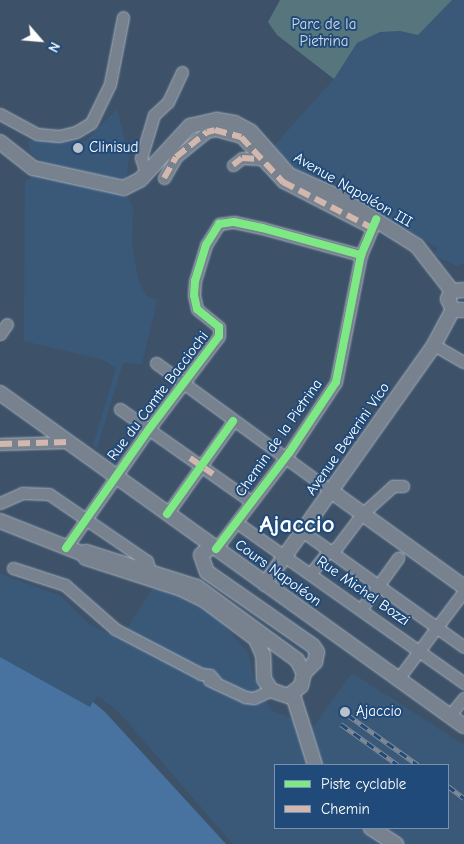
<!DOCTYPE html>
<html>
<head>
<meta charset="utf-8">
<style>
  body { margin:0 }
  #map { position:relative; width:464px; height:844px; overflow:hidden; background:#3d5269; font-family:"Comic Neue",sans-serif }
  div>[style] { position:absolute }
  .built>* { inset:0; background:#3a5979 }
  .green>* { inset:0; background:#56757d }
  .water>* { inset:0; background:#4873a0 }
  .roads { filter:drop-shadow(0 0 1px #a8b1bc) drop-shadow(0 0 1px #a8b1bc) }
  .minor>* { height:11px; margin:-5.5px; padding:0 5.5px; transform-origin:5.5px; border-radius:5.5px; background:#77828e }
  .major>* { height:14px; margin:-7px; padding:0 7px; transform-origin:7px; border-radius:7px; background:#77828e }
  .rail>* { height:4.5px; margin-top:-2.25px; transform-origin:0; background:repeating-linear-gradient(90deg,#1f4a7a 0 8px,#7f8995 0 16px); box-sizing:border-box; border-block:1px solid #7f8995 }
  .quiet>* { height:6px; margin-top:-3px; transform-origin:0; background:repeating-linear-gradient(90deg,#d1b7ad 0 12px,transparent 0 18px) }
  .cycleway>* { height:8px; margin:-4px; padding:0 4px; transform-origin:4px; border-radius:4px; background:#7ce984 }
  .dots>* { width:14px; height:14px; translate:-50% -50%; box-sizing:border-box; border:2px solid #1f4a7a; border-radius:50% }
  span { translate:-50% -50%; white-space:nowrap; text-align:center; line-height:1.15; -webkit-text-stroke:4px #1f4a7a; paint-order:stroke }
  .park-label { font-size:15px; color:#d6dedf }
  .poi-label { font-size:15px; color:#fff }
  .left { translate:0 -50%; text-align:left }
  .street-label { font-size:15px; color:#fff }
  .town-label { font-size:25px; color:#fff; font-weight:700 }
  .legend { position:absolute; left:274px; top:764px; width:175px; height:65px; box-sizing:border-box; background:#1f4a7a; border:1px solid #7992af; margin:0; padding:6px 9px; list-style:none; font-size:15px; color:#fff }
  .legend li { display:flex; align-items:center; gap:10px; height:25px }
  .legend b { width:25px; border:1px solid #7992af }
  .north { position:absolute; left:15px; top:15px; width:50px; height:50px; -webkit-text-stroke:4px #1f4a7a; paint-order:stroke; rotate:117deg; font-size:14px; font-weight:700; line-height:20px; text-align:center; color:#fff }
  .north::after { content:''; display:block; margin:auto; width:18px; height:22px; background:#fff; clip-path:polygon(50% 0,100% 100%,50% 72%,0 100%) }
</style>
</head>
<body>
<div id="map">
  <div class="built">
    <div style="clip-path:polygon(452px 0,464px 0,464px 263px,457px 266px,434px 255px,438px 248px,347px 194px,339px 180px,328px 181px,291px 169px,293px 163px,285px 160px,272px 148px,334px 79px,357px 43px,380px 32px,400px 31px,418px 34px)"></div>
    <div style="clip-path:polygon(117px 109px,129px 156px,126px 181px,52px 168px,31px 154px,28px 141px,86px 141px)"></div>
    <div style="clip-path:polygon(35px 175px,127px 196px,133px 208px,132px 245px,138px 280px,147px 297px,157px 300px,142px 364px,123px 363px,97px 448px,93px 445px,116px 368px,104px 360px,24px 341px,25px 181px)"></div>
    <div style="clip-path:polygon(evenodd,0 574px,61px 596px,90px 625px,120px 639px,153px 588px,178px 595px,215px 615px,248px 653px,254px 678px,272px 711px,314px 726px,352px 673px,464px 745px,464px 844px,233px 844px,118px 711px,97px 696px,90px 707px,0 657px,0 574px,275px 765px,448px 765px,448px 828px,275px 828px,275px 765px)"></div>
  </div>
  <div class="green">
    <div style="clip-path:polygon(280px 0,452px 0,418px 35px,400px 31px,380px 32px,357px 43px,334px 79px,277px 35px,268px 22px)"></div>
  </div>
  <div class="water">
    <div style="clip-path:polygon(0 657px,90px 707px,93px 702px,105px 712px,226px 844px,0 844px)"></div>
  </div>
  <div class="roads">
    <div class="minor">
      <div style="left:0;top:114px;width:42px;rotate:28.4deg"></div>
      <div style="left:37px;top:134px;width:22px;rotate:5deg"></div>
      <div style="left:59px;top:136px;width:17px;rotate:-13deg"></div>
      <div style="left:76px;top:132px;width:17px;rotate:-31deg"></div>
      <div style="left:91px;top:123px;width:43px;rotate:-64deg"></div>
      <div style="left:110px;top:84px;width:68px;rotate:-79deg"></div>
      <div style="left:233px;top:165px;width:11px;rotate:-38deg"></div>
      <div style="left:242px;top:158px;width:17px;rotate:3deg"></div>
      <div style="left:146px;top:173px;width:16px;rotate:-108deg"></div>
      <div style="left:141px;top:158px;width:45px;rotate:-73.2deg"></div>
      <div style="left:154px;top:115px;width:19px;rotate:-43deg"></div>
      <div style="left:168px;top:102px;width:33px;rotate:-65deg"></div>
      <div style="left:164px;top:178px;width:24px;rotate:-60deg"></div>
      <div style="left:176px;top:157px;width:40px;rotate:-39deg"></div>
      <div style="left:207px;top:132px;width:8px;rotate:-14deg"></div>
      <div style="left:215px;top:130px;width:27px;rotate:15deg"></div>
      <div style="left:241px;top:137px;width:62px;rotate:47deg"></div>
      <div style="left:283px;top:182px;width:100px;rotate:27.3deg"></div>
      <div style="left:0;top:334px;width:12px;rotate:-55deg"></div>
      <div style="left:434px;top:345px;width:34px;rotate:30deg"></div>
      <div style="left:156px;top:363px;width:217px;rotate:36.2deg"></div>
      <div style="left:120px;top:409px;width:161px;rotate:35.2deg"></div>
      <div style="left:0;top:444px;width:68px;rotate:-1.7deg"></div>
      <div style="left:0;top:503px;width:24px;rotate:-24deg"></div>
      <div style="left:22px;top:493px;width:27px;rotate:2deg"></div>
      <div style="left:49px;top:494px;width:119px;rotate:34.4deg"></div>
      <div style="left:147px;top:561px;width:11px;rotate:75deg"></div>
      <div style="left:167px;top:514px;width:114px;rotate:-54.6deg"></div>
      <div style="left:243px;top:527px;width:271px;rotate:35.2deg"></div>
      <div style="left:302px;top:531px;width:199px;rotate:35.6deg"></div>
      <div style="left:66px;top:548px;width:145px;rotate:-55.1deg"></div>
      <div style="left:149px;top:429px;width:116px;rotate:-53deg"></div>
      <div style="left:219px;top:336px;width:9px;rotate:-90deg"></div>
      <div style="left:219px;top:327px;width:28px;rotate:-141deg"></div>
      <div style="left:197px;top:309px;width:14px;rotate:-102deg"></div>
      <div style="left:194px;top:295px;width:14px;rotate:-86deg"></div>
      <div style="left:195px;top:281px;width:38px;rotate:-73deg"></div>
      <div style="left:206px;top:245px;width:25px;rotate:-58deg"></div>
      <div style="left:219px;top:224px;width:15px;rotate:-8deg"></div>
      <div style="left:234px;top:222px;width:29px;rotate:12deg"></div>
      <div style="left:262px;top:228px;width:103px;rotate:15.3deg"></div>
      <div style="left:216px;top:549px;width:121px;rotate:-52.8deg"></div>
      <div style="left:289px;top:453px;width:85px;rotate:-56.5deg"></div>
      <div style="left:336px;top:382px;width:129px;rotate:-78.9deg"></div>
      <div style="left:361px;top:255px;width:39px;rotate:-67deg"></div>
      <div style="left:13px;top:568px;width:55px;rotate:18.1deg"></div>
      <div style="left:65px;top:585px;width:67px;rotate:41.3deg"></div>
      <div style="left:115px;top:629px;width:97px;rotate:27.6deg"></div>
      <div style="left:201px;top:674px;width:9px;rotate:6deg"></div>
      <div style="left:210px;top:675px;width:8px;rotate:50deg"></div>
      <div style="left:311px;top:573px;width:24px;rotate:-52deg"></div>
      <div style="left:326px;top:554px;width:13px;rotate:-32deg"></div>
      <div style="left:337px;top:547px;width:41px;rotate:-52.9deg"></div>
      <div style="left:362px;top:514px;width:42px;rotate:-42.1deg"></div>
      <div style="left:393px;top:486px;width:10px"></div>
      <div style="left:362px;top:608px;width:62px;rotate:-54.2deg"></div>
      <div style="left:398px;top:679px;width:110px;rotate:-53.1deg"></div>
      <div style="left:209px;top:680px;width:40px;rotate:25deg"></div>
      <div style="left:245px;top:697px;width:9px;rotate:6deg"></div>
      <div style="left:254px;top:698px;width:19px;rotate:-25deg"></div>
      <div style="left:450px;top:715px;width:22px;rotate:-51deg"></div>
    </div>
    <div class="major">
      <div style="left:0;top:142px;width:42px;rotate:38.2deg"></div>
      <div style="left:33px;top:168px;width:93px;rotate:12.4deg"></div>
      <div style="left:124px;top:188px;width:18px;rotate:-27deg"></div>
      <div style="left:140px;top:180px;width:74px;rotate:-47.2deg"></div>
      <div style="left:190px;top:126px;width:28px;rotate:-13deg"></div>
      <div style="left:217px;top:120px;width:18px;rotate:9deg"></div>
      <div style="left:235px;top:123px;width:18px;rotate:29deg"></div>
      <div style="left:251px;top:132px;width:57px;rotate:48.5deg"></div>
      <div style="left:289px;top:175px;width:55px;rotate:23.7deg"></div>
      <div style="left:339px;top:197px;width:92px;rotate:32.1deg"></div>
      <div style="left:417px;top:246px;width:57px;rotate:52.1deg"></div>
      <div style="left:464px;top:290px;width:12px;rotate:175deg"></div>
      <div style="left:452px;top:291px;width:9px;rotate:117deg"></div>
      <div style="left:448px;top:299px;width:12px;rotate:66deg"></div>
      <div style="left:453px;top:310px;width:11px"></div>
      <div style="left:0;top:393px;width:571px;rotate:35.67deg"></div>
      <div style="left:331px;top:491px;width:164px;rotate:35.8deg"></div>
      <div style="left:0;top:521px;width:87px;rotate:21.6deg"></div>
      <div style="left:81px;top:553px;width:5px;rotate:-11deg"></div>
      <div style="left:86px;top:552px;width:116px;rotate:17.5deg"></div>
      <div style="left:197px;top:587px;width:124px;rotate:36.1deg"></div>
      <div style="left:297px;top:660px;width:15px;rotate:62deg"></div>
      <div style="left:304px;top:673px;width:13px;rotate:103deg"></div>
      <div style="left:301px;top:686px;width:16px;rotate:142deg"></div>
      <div style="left:288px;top:696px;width:18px;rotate:-161deg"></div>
      <div style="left:271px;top:690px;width:13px;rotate:-122deg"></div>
      <div style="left:264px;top:679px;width:24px;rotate:-92deg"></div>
      <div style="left:263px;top:655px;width:17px;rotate:-114deg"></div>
      <div style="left:256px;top:639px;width:65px;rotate:-143.1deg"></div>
      <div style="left:204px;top:600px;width:28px;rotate:-154deg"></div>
      <div style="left:179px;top:588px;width:98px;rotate:-162.1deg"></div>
      <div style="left:86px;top:558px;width:5px;rotate:-127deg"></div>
      <div style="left:212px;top:546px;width:14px;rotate:141deg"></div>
      <div style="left:201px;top:555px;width:18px;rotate:71deg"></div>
      <div style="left:207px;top:572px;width:129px;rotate:34.9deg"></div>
      <div style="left:313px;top:646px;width:7px;rotate:56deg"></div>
      <div style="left:317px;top:652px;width:10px;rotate:101deg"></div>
      <div style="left:315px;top:662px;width:16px;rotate:135deg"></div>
      <div style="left:265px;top:584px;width:293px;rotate:-54.7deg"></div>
      <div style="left:434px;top:345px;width:40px;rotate:-62deg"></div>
      <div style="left:293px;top:695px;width:73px;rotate:72.6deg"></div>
      <div style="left:371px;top:828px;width:30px;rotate:33deg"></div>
    </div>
  </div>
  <div class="rail">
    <div style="left:348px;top:715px;width:86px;rotate:35.5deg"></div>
    <div style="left:341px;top:724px;width:70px;rotate:35.7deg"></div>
    <div style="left:448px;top:786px;width:20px;rotate:37deg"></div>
  </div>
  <div class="quiet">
    <div style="left:233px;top:165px;width:11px;rotate:-38deg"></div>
    <div style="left:242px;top:158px;width:17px;rotate:3deg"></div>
    <div style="left:164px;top:178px;width:24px;rotate:-60deg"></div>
    <div style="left:176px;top:157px;width:40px;rotate:-39deg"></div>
    <div style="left:207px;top:132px;width:8px;rotate:-14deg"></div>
    <div style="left:215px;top:130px;width:27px;rotate:15deg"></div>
    <div style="left:241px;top:137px;width:62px;rotate:47deg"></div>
    <div style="left:283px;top:182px;width:100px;rotate:27.3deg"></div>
    <div style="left:0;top:444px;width:68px;rotate:-1.7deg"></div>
    <div style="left:190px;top:458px;width:28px;rotate:35deg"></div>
  </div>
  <div class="cycleway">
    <div style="left:167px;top:514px;width:114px;rotate:-54.6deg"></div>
    <div style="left:66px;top:548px;width:145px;rotate:-55.1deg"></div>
    <div style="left:149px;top:429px;width:116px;rotate:-53deg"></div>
    <div style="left:219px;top:336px;width:9px;rotate:-90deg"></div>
    <div style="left:219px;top:327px;width:28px;rotate:-141deg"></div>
    <div style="left:197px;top:309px;width:14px;rotate:-102deg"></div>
    <div style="left:194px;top:295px;width:14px;rotate:-86deg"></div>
    <div style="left:195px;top:281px;width:38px;rotate:-73deg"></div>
    <div style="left:206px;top:245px;width:25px;rotate:-58deg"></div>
    <div style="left:219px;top:224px;width:15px;rotate:-8deg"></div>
    <div style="left:234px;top:222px;width:29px;rotate:12deg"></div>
    <div style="left:262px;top:228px;width:103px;rotate:15.3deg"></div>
    <div style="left:216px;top:549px;width:121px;rotate:-52.8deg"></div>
    <div style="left:289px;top:453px;width:85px;rotate:-56.5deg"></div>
    <div style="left:336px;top:382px;width:129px;rotate:-78.9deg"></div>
    <div style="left:361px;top:255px;width:39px;rotate:-67deg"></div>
  </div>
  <div class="dots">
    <div style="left:78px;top:148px;background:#bbc2ca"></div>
    <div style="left:345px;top:712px;background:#bbc2ca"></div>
  </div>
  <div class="park-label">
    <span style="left:324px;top:33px">Parc de la<br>Pietrina</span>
  </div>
  <div class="poi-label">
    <span class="left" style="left:89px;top:148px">Clinisud</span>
    <span class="left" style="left:356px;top:712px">Ajaccio</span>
  </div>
  <div class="street-label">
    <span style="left:353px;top:190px;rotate:30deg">Avenue Napoléon III</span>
    <span style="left:158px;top:396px;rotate:-53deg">Rue du Comte Bacciochi</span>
    <span style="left:279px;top:438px;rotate:-55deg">Chemin de la Pietrina</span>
    <span style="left:348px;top:439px;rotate:-55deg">Avenue Beverini Vico</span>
    <span style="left:278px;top:573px;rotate:36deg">Cours Napoléon</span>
    <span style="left:363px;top:591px;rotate:35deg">Rue Michel Bozzi</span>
  </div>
  <div class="town-label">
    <span style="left:297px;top:524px">Ajaccio</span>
  </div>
  <ul class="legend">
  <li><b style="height:6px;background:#7ce984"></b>Piste cyclable</li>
  <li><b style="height:6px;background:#d1b7ad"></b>Chemin</li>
  </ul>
  <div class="north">N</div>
</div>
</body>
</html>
